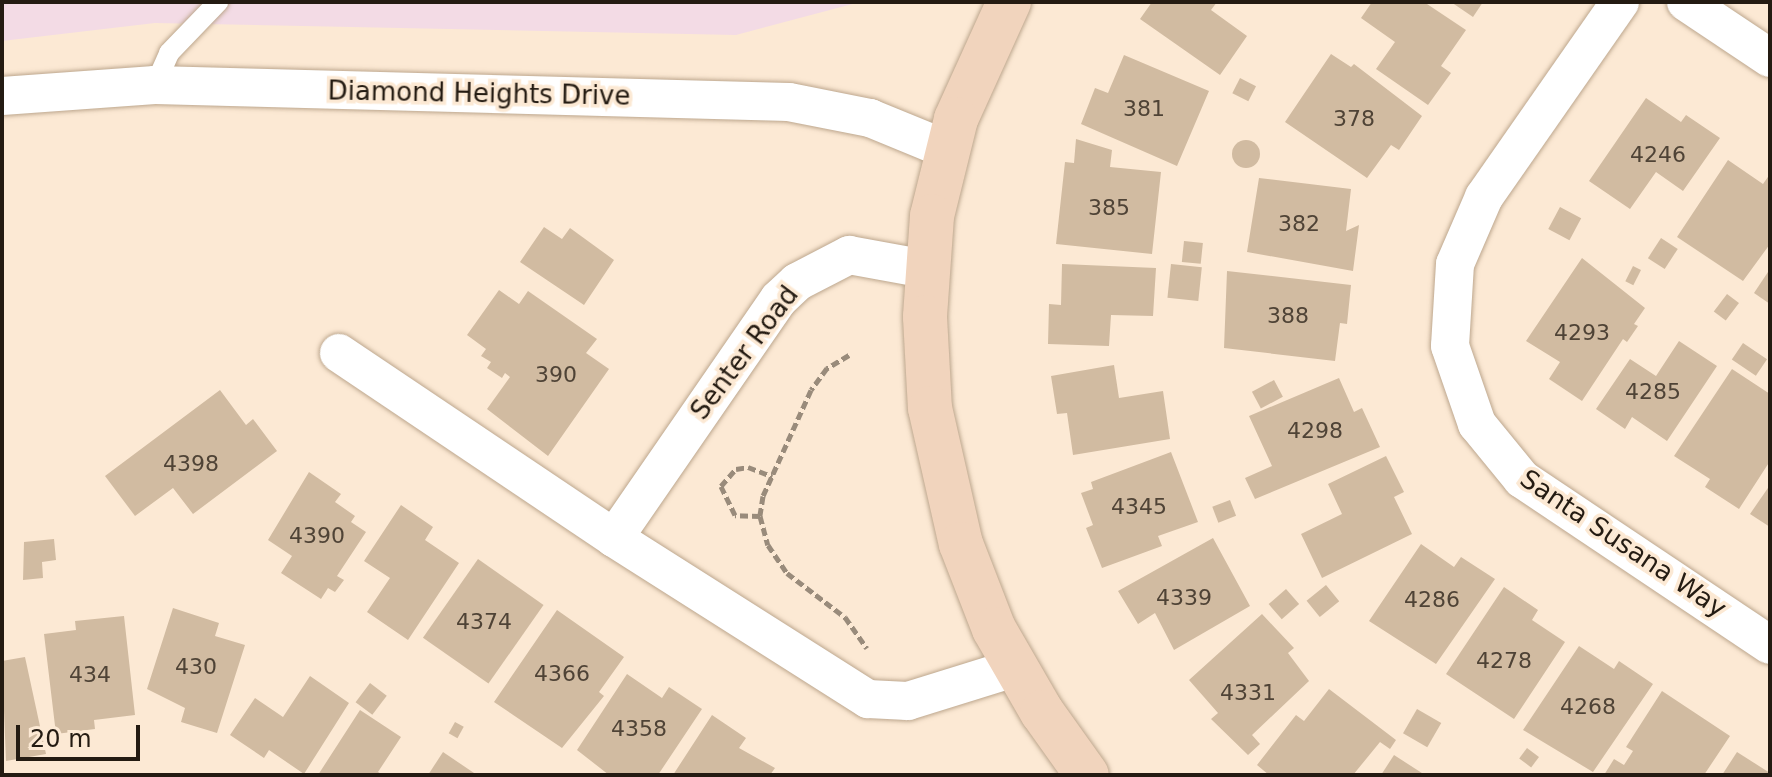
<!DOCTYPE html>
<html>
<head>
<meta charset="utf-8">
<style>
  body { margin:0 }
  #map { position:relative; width:1772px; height:777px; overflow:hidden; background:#fce9d4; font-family:"DejaVu Sans",sans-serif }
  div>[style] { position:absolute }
  .education>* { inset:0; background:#f3dbe5 }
  .building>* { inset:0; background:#d1bba1; transform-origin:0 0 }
  .round { border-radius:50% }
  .path>* { height:5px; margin-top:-2.5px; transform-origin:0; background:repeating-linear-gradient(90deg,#998b7b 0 8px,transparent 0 12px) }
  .roads { filter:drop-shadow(0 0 2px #bda78e) drop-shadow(0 0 2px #bda78e) }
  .lane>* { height:20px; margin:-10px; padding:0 10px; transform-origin:10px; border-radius:10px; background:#fff }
  .street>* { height:38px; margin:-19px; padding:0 19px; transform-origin:19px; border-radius:19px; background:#fff }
  .secondary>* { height:44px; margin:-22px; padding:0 22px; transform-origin:22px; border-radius:22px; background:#f1d4bd }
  span { translate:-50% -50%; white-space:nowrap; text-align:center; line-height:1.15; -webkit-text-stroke:7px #fce9d4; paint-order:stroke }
  .number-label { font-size:22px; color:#4f4336 }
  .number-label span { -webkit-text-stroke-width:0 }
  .street-label { font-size:26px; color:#241b12 }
  .frame { position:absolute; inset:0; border:4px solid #241b12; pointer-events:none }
  .scale { position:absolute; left:16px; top:725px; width:124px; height:36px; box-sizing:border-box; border:4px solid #241b12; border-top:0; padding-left:10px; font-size:24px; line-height:28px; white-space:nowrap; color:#241b12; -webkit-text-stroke:6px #fce9d4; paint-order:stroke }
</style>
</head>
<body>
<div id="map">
  <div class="education">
    <div style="clip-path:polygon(2px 2px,860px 2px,736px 35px,155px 23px,2px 41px)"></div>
  </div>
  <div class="building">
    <div style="clip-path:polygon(1152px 2px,1217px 2px,1211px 10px,1247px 36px,1220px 75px,1140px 19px)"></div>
    <div style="clip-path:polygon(1372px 2px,1424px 2px,1466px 30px,1441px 66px,1451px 73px,1428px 105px,1376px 69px,1395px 42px,1361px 18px)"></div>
    <div style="clip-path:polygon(1451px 2px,1483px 2px,1473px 17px)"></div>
    <div style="clip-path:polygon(1331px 54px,1351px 67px,1354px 64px,1422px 116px,1399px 150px,1391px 145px,1367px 178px,1285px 122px)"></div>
    <div style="clip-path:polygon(1124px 55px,1209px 91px,1177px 166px,1081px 124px,1095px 88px,1108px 93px)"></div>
    <div style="left:1240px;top:78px;width:18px;height:17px;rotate:27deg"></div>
    <div style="clip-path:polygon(1646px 98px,1681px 122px,1686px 115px,1720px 138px,1683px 191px,1656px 172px,1630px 209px,1589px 181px)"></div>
    <div style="clip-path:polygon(1076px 139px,1112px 150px,1110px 167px,1161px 172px,1152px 254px,1056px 244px,1065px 162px,1074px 163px)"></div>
    <div class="round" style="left:1232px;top:140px;width:28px;height:28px"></div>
    <div style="clip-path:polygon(1728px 160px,1763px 184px,1770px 174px,1770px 244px,1743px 281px,1677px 237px)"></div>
    <div style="clip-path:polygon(1259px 178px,1351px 189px,1346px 231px,1359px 225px,1353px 271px,1247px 252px)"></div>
    <div style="left:1560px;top:207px;width:24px;height:25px;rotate:28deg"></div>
    <div style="clip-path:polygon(544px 227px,562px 239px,570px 228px,614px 260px,584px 305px,520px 262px)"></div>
    <div style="left:1661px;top:238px;width:20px;height:24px;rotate:33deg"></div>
    <div style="left:1184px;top:241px;width:19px;height:21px;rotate:6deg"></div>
    <div style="clip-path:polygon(1582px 258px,1645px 308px,1634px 324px,1638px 326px,1627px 342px,1623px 339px,1582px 401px,1549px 379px,1560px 362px,1526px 341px)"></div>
    <div style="clip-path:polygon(1062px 264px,1156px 268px,1153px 316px,1111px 315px,1109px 346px,1048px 344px,1049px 304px,1061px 305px)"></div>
    <div style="left:1171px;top:264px;width:31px;height:34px;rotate:6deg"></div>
    <div style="left:1633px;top:266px;width:9px;height:17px;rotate:27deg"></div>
    <div style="clip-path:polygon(1770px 269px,1770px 304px,1754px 293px)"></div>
    <div style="clip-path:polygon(1227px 271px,1351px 285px,1347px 324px,1340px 323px,1335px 361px,1224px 348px)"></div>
    <div style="clip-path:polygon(499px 290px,519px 304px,528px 291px,597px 339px,586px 353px,609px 369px,548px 456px,487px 409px,510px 377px,505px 373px,502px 378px,487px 368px,491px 362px,481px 356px,486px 349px,467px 335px)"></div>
    <div style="left:1727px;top:294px;width:15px;height:22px;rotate:37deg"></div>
    <div style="clip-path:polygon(1679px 341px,1717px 366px,1667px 441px,1632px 417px,1625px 429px,1596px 409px,1630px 359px,1656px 376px)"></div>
    <div style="left:1743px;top:343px;width:29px;height:20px;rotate:34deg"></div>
    <div style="clip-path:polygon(1114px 365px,1119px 398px,1163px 391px,1170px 439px,1073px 455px,1067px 413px,1057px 414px,1051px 376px)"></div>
    <div style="clip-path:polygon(1732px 369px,1770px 394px,1770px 461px,1739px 509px,1705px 487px,1710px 479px,1674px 456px)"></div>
    <div style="clip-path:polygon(1339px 378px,1354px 412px,1362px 408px,1380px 447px,1255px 499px,1245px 478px,1272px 466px,1249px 416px)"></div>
    <div style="left:1274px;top:380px;width:19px;height:25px;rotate:62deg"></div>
    <div style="clip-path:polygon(220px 390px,246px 425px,253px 419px,277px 451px,193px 514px,173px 488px,135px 516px,105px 476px)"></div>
    <div style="clip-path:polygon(1171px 452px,1198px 522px,1158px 536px,1162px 546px,1102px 568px,1086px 528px,1093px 525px,1081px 493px,1093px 489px,1091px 482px)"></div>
    <div style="clip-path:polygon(1386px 456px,1404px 492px,1394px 497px,1412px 534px,1322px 578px,1301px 534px,1342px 514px,1328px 484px)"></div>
    <div style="clip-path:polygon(309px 472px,341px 494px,335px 502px,355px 516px,351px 522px,366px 532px,337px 576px,344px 580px,335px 592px,328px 588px,321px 599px,281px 573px,292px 556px,268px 540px)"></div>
    <div style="clip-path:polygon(1770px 485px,1770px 527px,1750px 514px)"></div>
    <div style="left:1230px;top:500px;width:17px;height:19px;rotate:69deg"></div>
    <div style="clip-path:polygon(401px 505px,433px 527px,425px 540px,459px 563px,408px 640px,367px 612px,390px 578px,364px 561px)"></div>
    <div style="clip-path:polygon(1213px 538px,1250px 606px,1174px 650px,1155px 613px,1138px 624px,1118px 591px)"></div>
    <div style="clip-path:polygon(54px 539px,56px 560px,42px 562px,43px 578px,23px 580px,24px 542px)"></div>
    <div style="clip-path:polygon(1421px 544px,1454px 567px,1461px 557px,1495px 579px,1436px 664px,1369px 621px)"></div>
    <div style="left:478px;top:559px;width:80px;height:96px;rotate:35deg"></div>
    <div style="left:1326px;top:585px;width:21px;height:25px;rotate:51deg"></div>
    <div style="clip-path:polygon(1504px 587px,1538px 610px,1532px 620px,1565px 642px,1514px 719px,1446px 674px)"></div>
    <div style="left:1286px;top:589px;width:20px;height:23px;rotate:49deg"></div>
    <div style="clip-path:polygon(173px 608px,219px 623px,215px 636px,245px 645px,217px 733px,181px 722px,185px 708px,147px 689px)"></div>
    <div style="clip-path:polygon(557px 610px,624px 657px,599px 692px,604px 696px,562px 748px,494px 702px)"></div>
    <div style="clip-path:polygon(1262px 614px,1294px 648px,1288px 653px,1309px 681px,1252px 735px,1260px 744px,1248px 755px,1211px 719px,1218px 713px,1189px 680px)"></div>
    <div style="clip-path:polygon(124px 616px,135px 715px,94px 720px,95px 729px,56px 734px,44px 634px,76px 630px,75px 621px)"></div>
    <div style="clip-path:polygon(1579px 646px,1614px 669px,1619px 661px,1653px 684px,1593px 772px,1523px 730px)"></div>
    <div style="clip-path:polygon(25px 657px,46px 754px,6px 761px,2px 661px)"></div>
    <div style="clip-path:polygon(627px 674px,662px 698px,669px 687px,702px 709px,658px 775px,609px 775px,577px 750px)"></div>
    <div style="clip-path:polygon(310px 676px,349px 703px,304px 774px,269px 750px,264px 758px,230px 735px,255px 698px,283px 717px)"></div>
    <div style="left:370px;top:683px;width:21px;height:24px;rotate:37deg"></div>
    <div style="clip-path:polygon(1329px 689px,1396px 740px,1390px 749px,1380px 742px,1353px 775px,1269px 775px,1257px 765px,1296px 715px,1304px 721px)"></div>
    <div style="clip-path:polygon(1662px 691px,1730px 736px,1704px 775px,1604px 775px,1614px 759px,1624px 765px,1633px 751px,1626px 747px)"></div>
    <div style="left:1417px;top:709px;width:28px;height:28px;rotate:30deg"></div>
    <div style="clip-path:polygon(360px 710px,401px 737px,378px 772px,383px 775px,318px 775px)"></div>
    <div style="clip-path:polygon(712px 715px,746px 738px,739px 748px,775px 768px,770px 775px,673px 775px)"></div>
    <div style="left:455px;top:722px;width:10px;height:13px;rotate:29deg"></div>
    <div style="left:1527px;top:748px;width:15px;height:13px;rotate:37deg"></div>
    <div style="clip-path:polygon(443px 752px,477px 775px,428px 775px)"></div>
    <div style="clip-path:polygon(1737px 752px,1770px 773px,1770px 775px,1722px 775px)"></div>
    <div style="clip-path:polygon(1394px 755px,1425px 775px,1381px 775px)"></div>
  </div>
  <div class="path">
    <div style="left:849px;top:355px;width:26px;rotate:149deg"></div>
    <div style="left:827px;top:368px;width:27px;rotate:126deg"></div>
    <div style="left:811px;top:390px;width:116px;rotate:114.4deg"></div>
    <div style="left:763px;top:496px;width:20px;rotate:99deg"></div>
    <div style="left:760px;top:516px;width:30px;rotate:75deg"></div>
    <div style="left:768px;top:545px;width:34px;rotate:56deg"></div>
    <div style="left:787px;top:573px;width:73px;rotate:37.2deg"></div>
    <div style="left:845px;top:617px;width:38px;rotate:55deg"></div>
    <div style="left:760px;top:516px;width:25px;rotate:-178deg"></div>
    <div style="left:735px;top:515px;width:32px;rotate:-116deg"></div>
    <div style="left:721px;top:486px;width:23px;rotate:-49deg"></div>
    <div style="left:736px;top:469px;width:12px;rotate:-9deg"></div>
    <div style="left:748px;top:467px;width:26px;rotate:21deg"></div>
  </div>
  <div class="roads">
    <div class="lane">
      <div style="left:155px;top:85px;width:35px;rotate:-66deg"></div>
      <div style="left:169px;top:53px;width:71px;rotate:-46.1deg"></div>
    </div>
    <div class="street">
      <div style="left:1620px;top:2px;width:238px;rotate:124.9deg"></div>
      <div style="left:1484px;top:197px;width:73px;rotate:113.4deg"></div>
      <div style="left:1455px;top:264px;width:82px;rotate:93.5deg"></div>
      <div style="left:1450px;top:346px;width:83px;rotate:70.9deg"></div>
      <div style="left:1477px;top:424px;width:71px;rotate:50.7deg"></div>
      <div style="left:1522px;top:479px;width:298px;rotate:33.8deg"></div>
      <div style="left:1686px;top:2px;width:101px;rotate:33.7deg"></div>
      <div style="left:2px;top:96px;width:153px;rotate:-4.1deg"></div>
      <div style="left:155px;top:85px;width:634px;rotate:1.54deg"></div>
      <div style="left:789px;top:102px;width:83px;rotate:11.2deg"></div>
      <div style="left:870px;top:118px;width:84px;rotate:22.3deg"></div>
      <div style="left:339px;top:353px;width:331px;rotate:33.9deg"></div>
      <div style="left:614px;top:538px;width:301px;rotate:32.4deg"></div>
      <div style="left:868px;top:699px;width:40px;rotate:2.9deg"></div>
      <div style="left:908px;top:701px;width:111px;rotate:-17.3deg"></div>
      <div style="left:614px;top:538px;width:290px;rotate:-55.4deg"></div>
      <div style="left:779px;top:299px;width:25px;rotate:-43deg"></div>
      <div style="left:797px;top:282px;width:59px;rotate:-27.4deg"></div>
      <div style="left:849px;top:255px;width:78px;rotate:10.3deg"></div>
    </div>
    <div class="secondary">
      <div style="left:1009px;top:2px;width:128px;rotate:114.4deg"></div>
      <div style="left:956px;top:119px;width:100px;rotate:103.9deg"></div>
      <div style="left:932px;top:216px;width:101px;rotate:94deg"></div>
      <div style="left:925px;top:317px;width:91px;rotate:86.9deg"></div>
      <div style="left:930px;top:408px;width:139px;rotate:77.2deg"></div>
      <div style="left:961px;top:544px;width:91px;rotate:68.8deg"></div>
      <div style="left:994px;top:629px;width:96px;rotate:60deg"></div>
      <div style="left:1042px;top:712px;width:77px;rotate:54.5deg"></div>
    </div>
  </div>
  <div class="number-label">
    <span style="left:1144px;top:109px">381</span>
    <span style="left:1354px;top:119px">378</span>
    <span style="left:1658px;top:155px">4246</span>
    <span style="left:1109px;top:208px">385</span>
    <span style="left:1299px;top:224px">382</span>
    <span style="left:1288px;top:316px">388</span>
    <span style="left:1582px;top:333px">4293</span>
    <span style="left:556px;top:375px">390</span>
    <span style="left:1653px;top:392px">4285</span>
    <span style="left:1315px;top:431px">4298</span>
    <span style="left:191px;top:464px">4398</span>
    <span style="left:1139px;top:507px">4345</span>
    <span style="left:317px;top:536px">4390</span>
    <span style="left:1184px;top:598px">4339</span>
    <span style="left:1432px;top:600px">4286</span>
    <span style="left:484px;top:622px">4374</span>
    <span style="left:1504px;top:661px">4278</span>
    <span style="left:196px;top:667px">430</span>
    <span style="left:562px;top:674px">4366</span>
    <span style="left:90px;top:675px">434</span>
    <span style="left:1248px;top:693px">4331</span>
    <span style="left:1588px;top:707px">4268</span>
    <span style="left:639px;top:729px">4358</span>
  </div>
  <div class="street-label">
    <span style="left:479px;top:94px;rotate:1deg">Diamond Heights Drive</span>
    <span style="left:745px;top:353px;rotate:-53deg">Senter Road</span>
    <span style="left:1623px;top:544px;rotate:34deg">Santa Susana Way</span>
  </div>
  <div class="frame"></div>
  <div class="scale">20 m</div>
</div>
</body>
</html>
